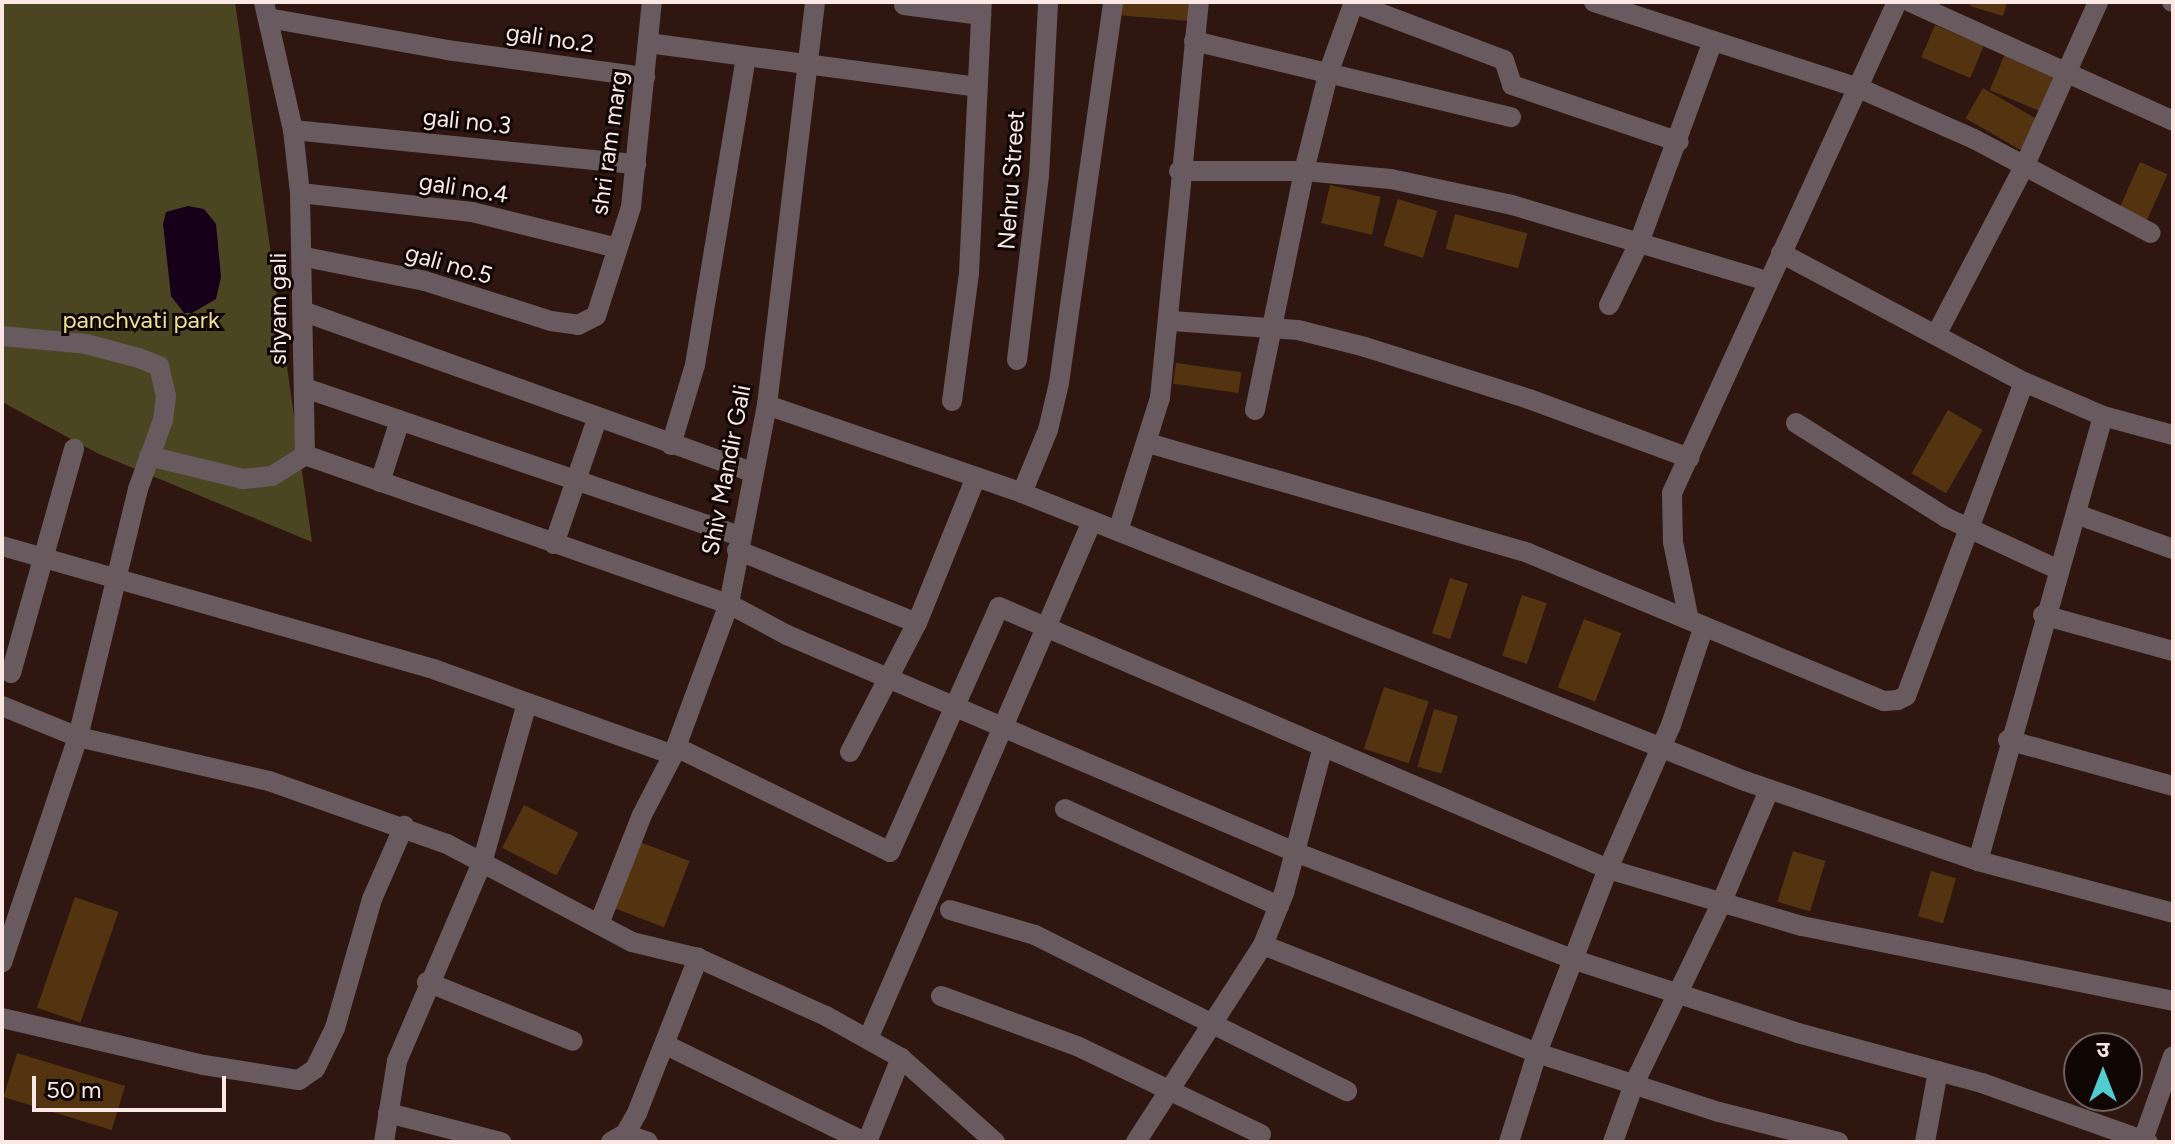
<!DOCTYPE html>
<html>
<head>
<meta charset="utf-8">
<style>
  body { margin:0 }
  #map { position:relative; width:2175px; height:1144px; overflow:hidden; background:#301611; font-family:Figtree,"Noto Sans Devanagari",sans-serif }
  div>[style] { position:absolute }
  .green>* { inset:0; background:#4c4522 }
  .water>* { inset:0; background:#170019 }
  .building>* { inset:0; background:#543410; transform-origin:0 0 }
  .minor>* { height:20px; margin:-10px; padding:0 10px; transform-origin:10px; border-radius:10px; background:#685a5e }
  span { translate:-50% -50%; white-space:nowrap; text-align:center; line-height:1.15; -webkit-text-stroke:6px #100604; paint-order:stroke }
  .street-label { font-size:24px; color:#fbe8e4 }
  .park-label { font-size:24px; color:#eee094 }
  .frame { position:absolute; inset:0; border:4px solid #fbe8e4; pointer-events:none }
  .north { position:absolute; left:2063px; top:1032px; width:80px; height:80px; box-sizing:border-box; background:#100604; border:2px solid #6e605e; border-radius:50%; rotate:0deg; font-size:22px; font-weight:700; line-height:32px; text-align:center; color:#fbe8e4 }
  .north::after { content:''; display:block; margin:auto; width:28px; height:36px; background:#51ccd1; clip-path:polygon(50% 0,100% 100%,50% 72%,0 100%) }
  .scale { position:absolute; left:32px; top:1076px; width:194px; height:36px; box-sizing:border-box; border:4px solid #fbe8e4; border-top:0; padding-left:10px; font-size:24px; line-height:28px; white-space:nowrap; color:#fbe8e4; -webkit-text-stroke:6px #100604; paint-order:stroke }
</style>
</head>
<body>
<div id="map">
  <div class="green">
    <div style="clip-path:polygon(2px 2px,235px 2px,312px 542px,99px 454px,2px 402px)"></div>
  </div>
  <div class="water">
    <div style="clip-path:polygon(188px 206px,204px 209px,216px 224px,221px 277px,216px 299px,192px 313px,184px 313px,171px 296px,163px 224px,166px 212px)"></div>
  </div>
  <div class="building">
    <div style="clip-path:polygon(1118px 2px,1192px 2px,1189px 21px,1117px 15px)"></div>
    <div style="clip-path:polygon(1972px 2px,2007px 2px,2003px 16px,1970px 6px)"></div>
    <div style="left:1935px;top:25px;width:53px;height:35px;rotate:23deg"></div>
    <div style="left:2005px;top:54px;width:54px;height:39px;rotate:23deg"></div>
    <div style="left:1983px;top:88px;width:64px;height:35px;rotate:30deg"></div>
    <div style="left:2140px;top:162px;width:30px;height:54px;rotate:24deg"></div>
    <div style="left:1330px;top:185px;width:52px;height:39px;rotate:13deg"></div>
    <div style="left:1398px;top:199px;width:41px;height:49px;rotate:17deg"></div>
    <div style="left:1455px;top:214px;width:75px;height:36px;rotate:15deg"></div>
    <div style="left:1176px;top:363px;width:66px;height:21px;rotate:8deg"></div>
    <div style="left:1948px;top:410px;width:40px;height:73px;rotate:30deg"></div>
    <div style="left:1450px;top:578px;width:19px;height:58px;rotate:18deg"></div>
    <div style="left:1522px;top:595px;width:26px;height:64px;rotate:18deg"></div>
    <div style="left:1584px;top:619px;width:40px;height:73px;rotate:21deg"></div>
    <div style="left:1384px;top:687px;width:47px;height:65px;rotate:18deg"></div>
    <div style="left:1434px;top:709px;width:25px;height:60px;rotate:16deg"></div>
    <div style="left:524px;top:805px;width:61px;height:48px;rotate:27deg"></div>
    <div style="left:640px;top:842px;width:53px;height:71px;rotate:21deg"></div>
    <div style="left:1793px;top:851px;width:34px;height:53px;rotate:17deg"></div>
    <div style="left:1931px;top:871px;width:26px;height:47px;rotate:16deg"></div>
    <div style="left:75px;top:897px;width:46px;height:117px;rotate:19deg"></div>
    <div style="left:17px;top:1053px;width:113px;height:46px;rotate:17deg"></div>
  </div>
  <div class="minor">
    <div style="left:1594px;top:2px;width:279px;rotate:18deg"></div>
    <div style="left:1859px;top:88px;width:126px;rotate:23.9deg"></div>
    <div style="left:1974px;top:139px;width:200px;rotate:28deg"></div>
    <div style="left:1910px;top:2px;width:289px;rotate:24.3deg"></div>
    <div style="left:2172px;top:2px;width:1px"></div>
    <div style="left:1353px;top:3px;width:161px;rotate:20.7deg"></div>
    <div style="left:1504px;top:60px;width:26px;rotate:72deg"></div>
    <div style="left:1512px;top:85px;width:176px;rotate:18.8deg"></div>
    <div style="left:904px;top:5px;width:78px;rotate:7.4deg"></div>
    <div style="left:268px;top:18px;width:182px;rotate:10.1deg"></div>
    <div style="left:447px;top:50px;width:200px;rotate:7.8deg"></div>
    <div style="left:1194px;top:41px;width:326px;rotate:13.5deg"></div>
    <div style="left:648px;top:43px;width:332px;rotate:7.6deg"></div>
    <div style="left:293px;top:130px;width:345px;rotate:5.7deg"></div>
    <div style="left:1179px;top:171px;width:125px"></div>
    <div style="left:1304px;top:171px;width:87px;rotate:5.3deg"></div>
    <div style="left:1391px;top:179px;width:124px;rotate:12.1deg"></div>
    <div style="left:1512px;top:205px;width:266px;rotate:16.6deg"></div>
    <div style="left:300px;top:193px;width:173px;rotate:6.3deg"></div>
    <div style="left:472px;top:212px;width:149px;rotate:13.9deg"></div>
    <div style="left:1781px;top:253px;width:275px;rotate:28deg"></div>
    <div style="left:2024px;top:382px;width:86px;rotate:23.3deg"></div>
    <div style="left:2103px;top:416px;width:73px;rotate:15.2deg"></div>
    <div style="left:305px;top:257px;width:122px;rotate:11.3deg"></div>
    <div style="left:425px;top:281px;width:132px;rotate:17.6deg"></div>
    <div style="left:551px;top:321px;width:27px;rotate:8deg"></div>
    <div style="left:578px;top:325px;width:20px;rotate:-27deg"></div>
    <div style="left:596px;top:316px;width:114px;rotate:-72.2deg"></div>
    <div style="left:631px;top:207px;width:206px;rotate:-84.2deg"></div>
    <div style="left:1609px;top:305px;width:69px;rotate:-64.2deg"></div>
    <div style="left:1639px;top:243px;width:215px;rotate:-69.9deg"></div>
    <div style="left:305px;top:312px;width:475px;rotate:19.7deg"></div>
    <div style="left:1172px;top:321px;width:126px;rotate:4.1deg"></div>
    <div style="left:1298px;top:330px;width:69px;rotate:14.2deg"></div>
    <div style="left:1365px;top:347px;width:172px;rotate:17.6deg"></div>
    <div style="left:1529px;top:399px;width:171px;rotate:20.2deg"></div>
    <div style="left:1936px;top:335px;width:190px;rotate:-62.4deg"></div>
    <div style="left:2024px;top:167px;width:181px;rotate:-65.8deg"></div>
    <div style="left:2px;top:336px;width:84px;rotate:5.4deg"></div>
    <div style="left:86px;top:344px;width:55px;rotate:14.8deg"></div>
    <div style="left:139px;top:358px;width:22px;rotate:22deg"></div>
    <div style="left:159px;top:366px;width:31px;rotate:77deg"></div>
    <div style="left:166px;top:396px;width:24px;rotate:97deg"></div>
    <div style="left:163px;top:420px;width:73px;rotate:109.9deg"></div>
    <div style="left:138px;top:489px;width:255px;rotate:103.6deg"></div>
    <div style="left:78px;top:737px;width:238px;rotate:108.6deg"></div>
    <div style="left:1017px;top:360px;width:185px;rotate:-83.2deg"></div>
    <div style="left:1039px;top:176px;width:174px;rotate:-87deg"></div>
    <div style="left:305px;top:388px;width:459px;rotate:18.8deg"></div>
    <div style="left:952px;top:401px;width:129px;rotate:-82.4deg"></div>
    <div style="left:969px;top:273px;width:271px;rotate:-87.3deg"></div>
    <div style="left:767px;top:405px;width:270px;rotate:19deg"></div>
    <div style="left:1022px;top:493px;width:778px;rotate:21.72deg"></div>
    <div style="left:1745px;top:781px;width:246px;rotate:18.9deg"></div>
    <div style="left:1978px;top:861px;width:202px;rotate:14.9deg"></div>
    <div style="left:1255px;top:410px;width:244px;rotate:-78.4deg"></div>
    <div style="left:1304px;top:171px;width:103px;rotate:-76deg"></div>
    <div style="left:1329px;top:71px;width:73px;rotate:-70.1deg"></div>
    <div style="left:1796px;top:423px;width:178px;rotate:32.2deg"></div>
    <div style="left:1947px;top:518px;width:123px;rotate:24.9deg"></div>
    <div style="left:1148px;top:443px;width:396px;rotate:16.1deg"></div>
    <div style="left:1528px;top:553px;width:386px;rotate:22.6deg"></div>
    <div style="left:1884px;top:701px;width:14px;rotate:-4deg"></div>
    <div style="left:1898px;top:700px;width:9px;rotate:-27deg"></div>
    <div style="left:1906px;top:696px;width:335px;rotate:-69.4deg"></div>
    <div style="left:671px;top:445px;width:84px;rotate:-73.3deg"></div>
    <div style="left:695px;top:365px;width:312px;rotate:-80.6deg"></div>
    <div style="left:305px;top:455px;width:449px;rotate:19.4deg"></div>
    <div style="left:729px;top:604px;width:66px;rotate:28.1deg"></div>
    <div style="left:787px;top:635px;width:552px;rotate:23.13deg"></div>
    <div style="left:1295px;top:852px;width:300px;rotate:21.1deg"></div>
    <div style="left:1575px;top:960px;width:235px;rotate:18.1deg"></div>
    <div style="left:1798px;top:1033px;width:191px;rotate:15.2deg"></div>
    <div style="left:1982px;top:1083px;width:176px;rotate:19.6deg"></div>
    <div style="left:149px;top:456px;width:97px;rotate:13.7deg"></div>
    <div style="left:243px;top:479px;width:29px;rotate:-6deg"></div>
    <div style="left:272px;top:476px;width:39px;rotate:-32deg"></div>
    <div style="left:305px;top:455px;width:262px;rotate:-91.1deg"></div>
    <div style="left:300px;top:193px;width:63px;rotate:-96.3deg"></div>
    <div style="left:293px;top:130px;width:131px;rotate:-102.8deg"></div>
    <div style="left:380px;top:482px;width:65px;rotate:-72.1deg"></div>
    <div style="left:1022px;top:493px;width:68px;rotate:-67.6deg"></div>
    <div style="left:1048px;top:430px;width:48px;rotate:-76.8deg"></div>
    <div style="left:1059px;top:383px;width:385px;rotate:-81.9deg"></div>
    <div style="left:2079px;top:515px;width:100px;rotate:19.9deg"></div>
    <div style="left:1118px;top:531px;width:139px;rotate:-72.5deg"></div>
    <div style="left:1160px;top:398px;width:398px;rotate:-84.4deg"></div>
    <div style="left:554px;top:544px;width:132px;rotate:-71deg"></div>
    <div style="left:2px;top:546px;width:451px;rotate:15.9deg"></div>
    <div style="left:436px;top:670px;width:252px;rotate:19.7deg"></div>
    <div style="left:737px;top:550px;width:194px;rotate:22.1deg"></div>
    <div style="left:917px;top:623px;width:157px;rotate:-68deg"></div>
    <div style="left:2043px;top:615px;width:135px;rotate:15.5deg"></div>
    <div style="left:1689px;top:620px;width:80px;rotate:-101.6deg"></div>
    <div style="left:1673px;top:542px;width:49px;rotate:-91.2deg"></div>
    <div style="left:1672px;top:493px;width:540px;rotate:-65.38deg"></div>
    <div style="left:11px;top:673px;width:233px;rotate:-74.3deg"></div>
    <div style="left:2px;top:706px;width:82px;rotate:22.2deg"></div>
    <div style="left:78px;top:737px;width:196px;rotate:13deg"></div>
    <div style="left:269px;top:781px;width:189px;rotate:19.5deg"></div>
    <div style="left:447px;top:844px;width:209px;rotate:27.9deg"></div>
    <div style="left:632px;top:942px;width:68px;rotate:13.6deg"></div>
    <div style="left:698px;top:958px;width:141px;rotate:24.4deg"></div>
    <div style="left:826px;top:1016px;width:86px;rotate:29.2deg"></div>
    <div style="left:901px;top:1058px;width:126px;rotate:41.8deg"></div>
    <div style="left:2008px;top:740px;width:171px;rotate:15.6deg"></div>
    <div style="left:676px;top:747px;width:238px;rotate:26.1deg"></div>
    <div style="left:890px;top:852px;width:268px;rotate:-66deg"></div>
    <div style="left:999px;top:607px;width:663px;rotate:23.28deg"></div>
    <div style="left:1608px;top:869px;width:202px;rotate:16.4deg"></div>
    <div style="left:1802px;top:926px;width:379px;rotate:11.4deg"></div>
    <div style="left:850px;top:752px;width:145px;rotate:-62.6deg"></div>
    <div style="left:1065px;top:809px;width:235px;rotate:24.4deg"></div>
    <div style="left:1978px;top:861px;width:462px;rotate:-74.3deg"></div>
    <div style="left:950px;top:910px;width:89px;rotate:16.4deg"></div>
    <div style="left:1035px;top:935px;width:349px;rotate:26.6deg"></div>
    <div style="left:599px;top:924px;width:117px;rotate:-68.5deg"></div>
    <div style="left:642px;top:815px;width:68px;rotate:-62.7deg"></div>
    <div style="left:673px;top:755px;width:161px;rotate:-69.7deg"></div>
    <div style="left:729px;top:604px;width:203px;rotate:-79.2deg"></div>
    <div style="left:767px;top:405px;width:406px;rotate:-83.2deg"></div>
    <div style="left:1263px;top:945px;width:295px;rotate:21.5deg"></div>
    <div style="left:1537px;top:1053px;width:191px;rotate:18deg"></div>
    <div style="left:1719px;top:1112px;width:123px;rotate:14.1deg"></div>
    <div style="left:427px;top:982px;width:157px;rotate:22deg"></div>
    <div style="left:941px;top:996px;width:145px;rotate:20.2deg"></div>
    <div style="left:1077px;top:1046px;width:204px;rotate:25.6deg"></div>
    <div style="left:2px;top:1018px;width:207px;rotate:13.1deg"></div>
    <div style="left:204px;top:1065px;width:96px;rotate:9deg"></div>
    <div style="left:299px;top:1080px;width:19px;rotate:-35deg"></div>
    <div style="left:315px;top:1069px;width:46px;rotate:-64deg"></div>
    <div style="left:335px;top:1028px;width:134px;rotate:-74deg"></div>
    <div style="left:372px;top:899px;width:80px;rotate:-66.3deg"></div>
    <div style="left:868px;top:1039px;width:564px;rotate:-66.61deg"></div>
    <div style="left:666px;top:1045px;width:221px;rotate:26deg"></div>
    <div style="left:388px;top:1113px;width:117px;rotate:14.4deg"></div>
    <div style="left:625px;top:1134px;width:24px;rotate:19deg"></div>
    <div style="left:2143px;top:1140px;width:89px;rotate:-70.3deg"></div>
    <div style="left:384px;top:1142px;width:82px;rotate:-80.9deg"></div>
    <div style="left:397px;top:1061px;width:215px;rotate:-66.8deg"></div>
    <div style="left:482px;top:863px;width:166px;rotate:-74.3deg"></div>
    <div style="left:611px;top:1142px;width:16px;rotate:-30deg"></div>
    <div style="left:625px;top:1134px;width:24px;rotate:-60deg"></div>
    <div style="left:637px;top:1113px;width:167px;rotate:-68.5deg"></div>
    <div style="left:867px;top:1142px;width:91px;rotate:-68deg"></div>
    <div style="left:1136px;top:1142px;width:234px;rotate:-57.2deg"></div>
    <div style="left:1263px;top:945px;width:56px;rotate:-68deg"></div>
    <div style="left:1284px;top:893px;width:152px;rotate:-75.1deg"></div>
    <div style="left:1509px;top:1142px;width:93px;rotate:-72.5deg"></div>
    <div style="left:1537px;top:1053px;width:197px;rotate:-68.9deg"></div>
    <div style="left:1608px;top:869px;width:157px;rotate:-66.4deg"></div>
    <div style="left:1671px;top:725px;width:104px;rotate:-71.6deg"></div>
    <div style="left:1613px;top:1142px;width:62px;rotate:-70.1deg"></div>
    <div style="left:1634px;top:1084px;width:198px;rotate:-64.2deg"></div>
    <div style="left:1720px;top:906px;width:126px;rotate:-67.1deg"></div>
    <div style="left:1925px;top:1142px;width:72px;rotate:-79.6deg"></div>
  </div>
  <div class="street-label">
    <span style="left:550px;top:38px;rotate:8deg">gali no.2</span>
    <span style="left:467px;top:121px;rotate:6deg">gali no.3</span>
    <span style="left:609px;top:143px;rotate:-82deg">shri ram marg</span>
    <span style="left:1011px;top:180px;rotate:-86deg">Nehru Street</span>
    <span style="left:464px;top:188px;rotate:9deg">gali no.4</span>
    <span style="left:449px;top:264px;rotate:16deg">gali no.5</span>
    <span style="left:278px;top:309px;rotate:-90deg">shyam gali</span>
    <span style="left:726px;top:470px;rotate:-79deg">Shiv Mandir Gali</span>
  </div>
  <div class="park-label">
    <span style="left:141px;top:320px">panchvati park</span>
  </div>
  <div class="frame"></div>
  <div class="north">उ</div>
  <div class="scale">50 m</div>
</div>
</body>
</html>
